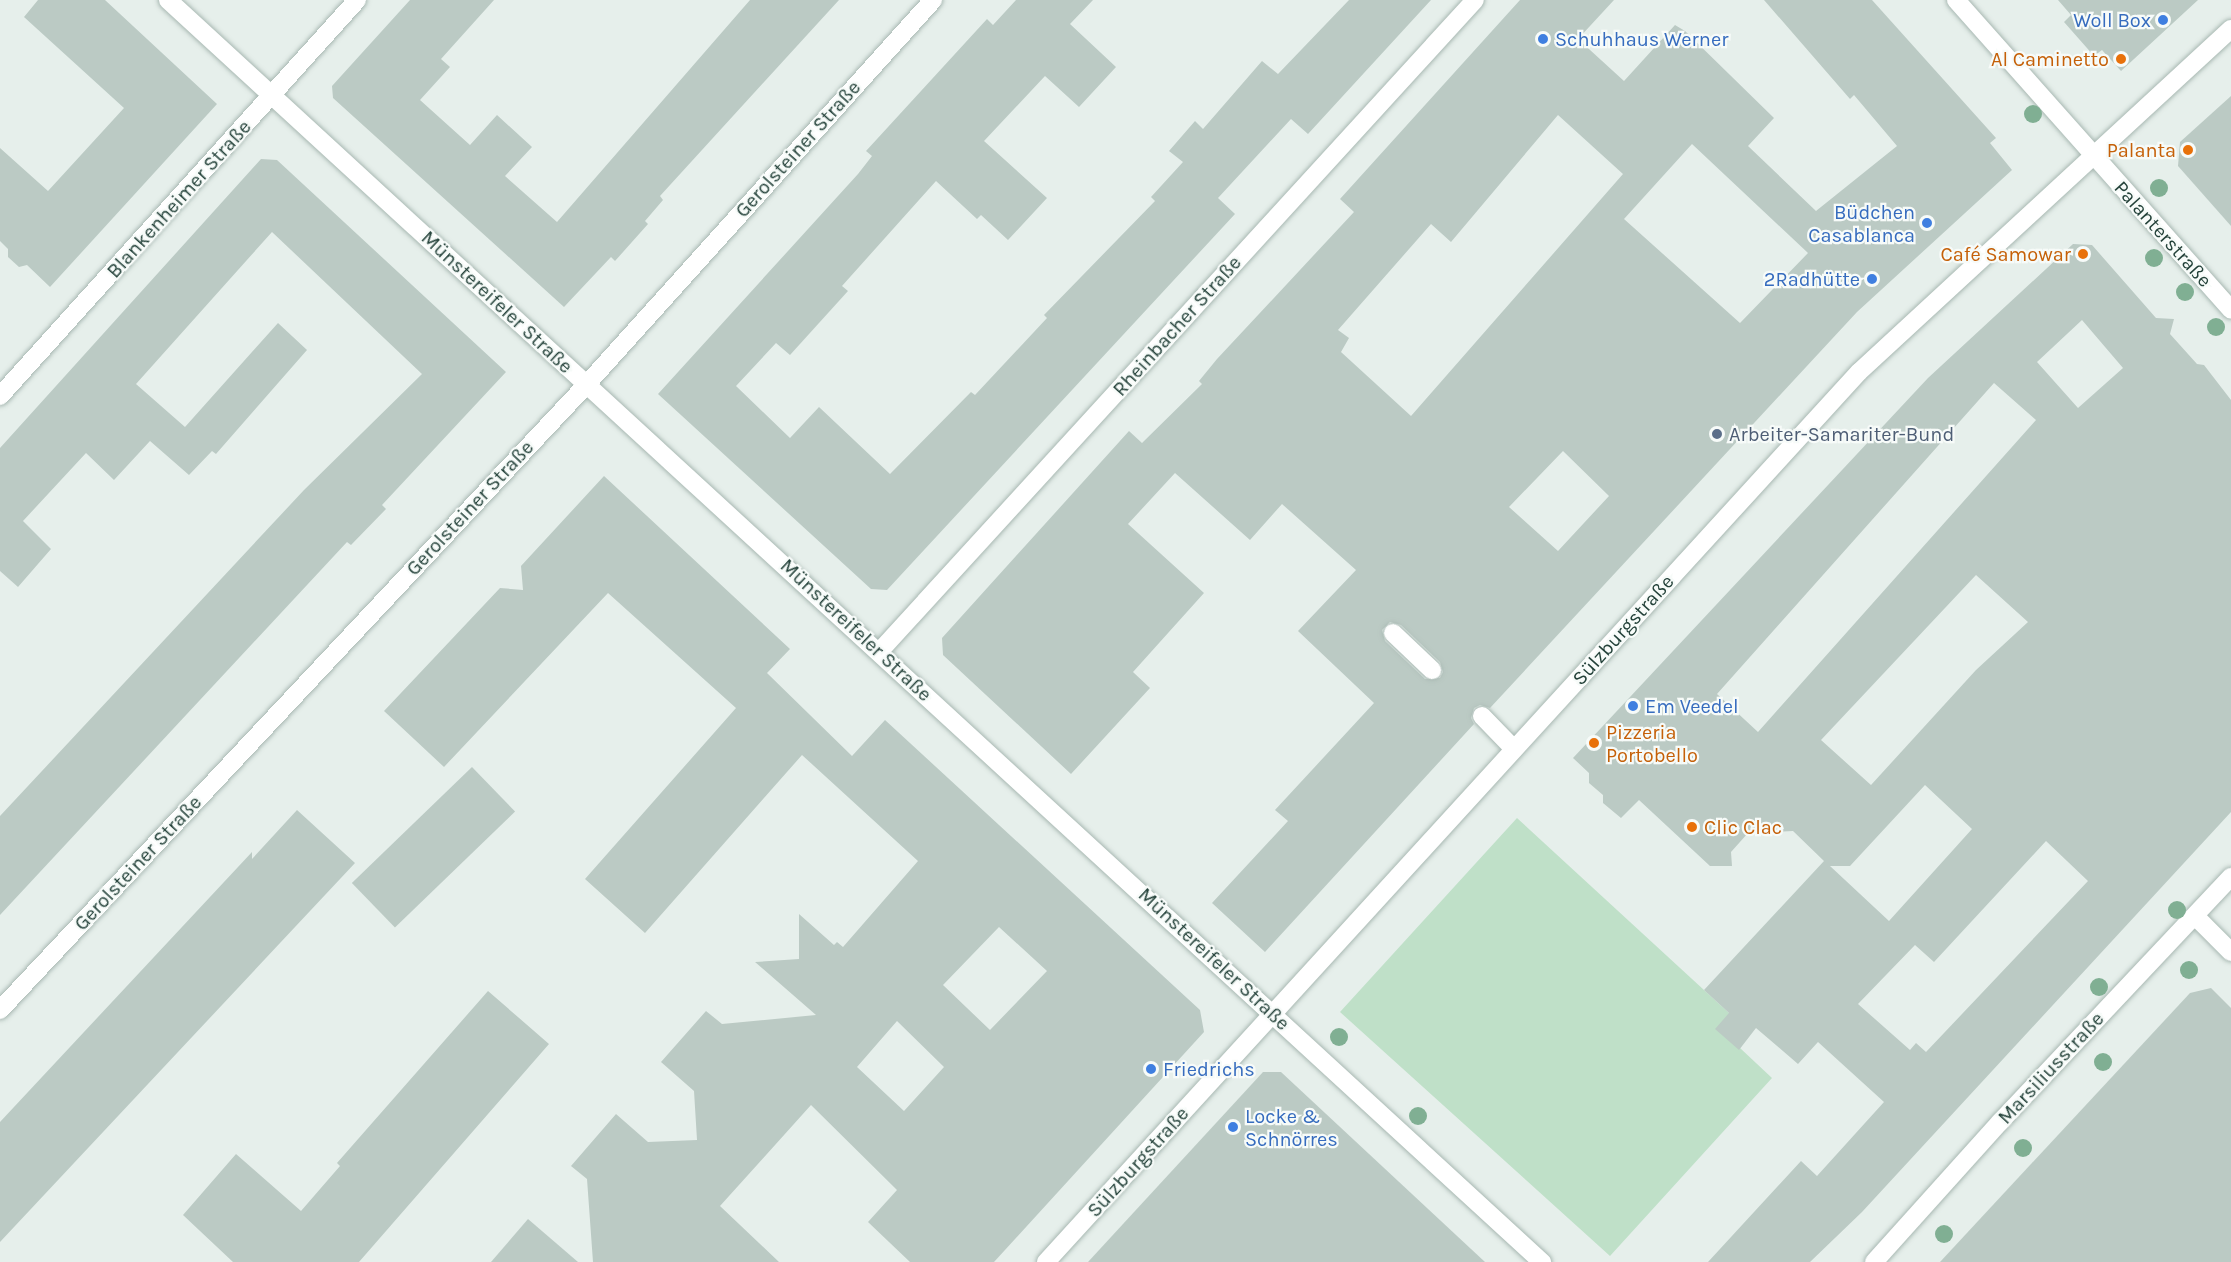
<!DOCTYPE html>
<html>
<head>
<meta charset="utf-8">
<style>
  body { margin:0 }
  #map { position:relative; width:2231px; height:1262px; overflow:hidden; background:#e6efeb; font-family:Karla,sans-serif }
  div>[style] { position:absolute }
  .green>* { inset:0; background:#bfe0c8 }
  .building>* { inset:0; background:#bbcac4; transform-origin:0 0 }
  .roads { filter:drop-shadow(0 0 2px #a8b8b2) drop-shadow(0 0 2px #a8b8b2) }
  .service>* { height:18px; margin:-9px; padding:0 9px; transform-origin:9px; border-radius:9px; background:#fff }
  .minor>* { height:18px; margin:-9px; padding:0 9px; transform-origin:9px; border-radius:9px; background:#fff }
  .trees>* { width:18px; height:18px; margin:-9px; border-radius:50%; background:#80af93 }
  .dots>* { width:16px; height:16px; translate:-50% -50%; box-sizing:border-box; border:3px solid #f7fbf9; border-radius:50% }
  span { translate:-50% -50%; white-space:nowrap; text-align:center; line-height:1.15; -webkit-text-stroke:4.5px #f7fbf9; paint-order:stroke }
  .shop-label { font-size:20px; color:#366cbe }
  .right { translate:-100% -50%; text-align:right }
  .left { translate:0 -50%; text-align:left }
  .food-label { font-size:20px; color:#c56008 }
  .street-label { font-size:20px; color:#24423a }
  .service-label { font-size:20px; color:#4e5e75 }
</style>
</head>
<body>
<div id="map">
  <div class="green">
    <div style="clip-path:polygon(1517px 818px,1729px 1013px,1740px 1048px,1772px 1078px,1610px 1256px,1340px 1012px)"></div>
  </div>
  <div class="building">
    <div style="clip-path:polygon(38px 0,105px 0,217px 104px,50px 287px,27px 265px,19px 267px,8px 257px,8px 249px,0 241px,0 148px,48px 191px,124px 108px,24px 17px)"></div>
    <div style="clip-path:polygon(410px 0,494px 0,441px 59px,450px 67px,420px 100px,470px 145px,497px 115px,532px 147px,505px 176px,557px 222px,750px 0,839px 0,660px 196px,663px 200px,645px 221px,648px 224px,615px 261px,611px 257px,564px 307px,333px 98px,332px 86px)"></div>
    <div style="clip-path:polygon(1016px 0,1093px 0,1070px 24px,1116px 67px,1079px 107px,1045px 76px,984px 141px,1047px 198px,1008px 240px,981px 215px,977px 219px,936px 181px,842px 286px,848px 291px,790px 355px,776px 343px,736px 386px,790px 438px,819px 407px,890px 474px,971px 392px,975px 395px,1047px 318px,1044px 315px,1155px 201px,1151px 197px,1183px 162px,1169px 151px,1195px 121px,1203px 129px,1262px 61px,1278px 74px,1349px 0,1431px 0,1308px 134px,1291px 119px,1218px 198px,1235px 214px,887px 590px,871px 589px,658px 394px,858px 174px,872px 156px,866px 151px,987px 19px,993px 25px)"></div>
    <div style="clip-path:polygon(evenodd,1520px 0,1614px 0,1578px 39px,1624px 81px,1675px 25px,1685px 31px,1774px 118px,1748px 146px,1816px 211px,1897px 146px,1854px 95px,1850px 99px,1764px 0,1872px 0,1996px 138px,1990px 143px,2012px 170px,1857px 312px,1490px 708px,1480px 705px,1474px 708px,1471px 718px,1474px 724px,1265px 952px,1212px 903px,1288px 821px,1275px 810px,1374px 703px,1298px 631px,1356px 570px,1282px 504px,1250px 540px,1175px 473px,1128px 524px,1204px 593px,1133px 672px,1150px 688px,1071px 774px,943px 655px,942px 638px,1129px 431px,1142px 443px,1202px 384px,1199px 381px,1217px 359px,1354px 212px,1340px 199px,1520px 0,1558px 115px,1623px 174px,1411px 416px,1341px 352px,1349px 338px,1338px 330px,1431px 224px,1451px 242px,1558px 115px,1520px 0,1692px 144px,1808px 253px,1740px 323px,1624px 219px,1692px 144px,1520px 0,1563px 451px,1609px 496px,1558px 551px,1509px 507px,1563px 451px,1520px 0,1390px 622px,1401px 625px,1440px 662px,1443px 672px,1440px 678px,1425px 679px,1385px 641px,1382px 630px,1390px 622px)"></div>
    <div style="clip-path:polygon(2058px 0,2198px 0,2121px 71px,2102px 50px,2094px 56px,2064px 22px,2071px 15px)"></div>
    <div style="clip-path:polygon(2231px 96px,2231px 226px,2178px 166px,2180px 142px)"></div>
    <div style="clip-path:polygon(261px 159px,277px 160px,506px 372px,382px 505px,386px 509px,351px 545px,347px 542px,0 915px,0 816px,304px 490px,422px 374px,272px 232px,136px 384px,185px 427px,278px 323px,307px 350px,216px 454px,212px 451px,189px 475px,150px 441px,114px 480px,86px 453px,23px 521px,51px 549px,18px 587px,0 571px,0 448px)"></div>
    <div style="clip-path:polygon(evenodd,2073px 244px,2092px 245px,2156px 318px,2174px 319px,2170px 334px,2197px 364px,2204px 365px,2231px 400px,2231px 812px,1862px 1212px,1810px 1262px,1708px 1262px,1801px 1161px,1817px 1176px,1884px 1102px,1818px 1042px,1798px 1064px,1756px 1028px,1739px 1050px,1715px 1029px,1729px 1013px,1704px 990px,1824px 861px,1793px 831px,1748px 833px,1731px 852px,1732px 866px,1710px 866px,1639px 800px,1621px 818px,1603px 803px,1603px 795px,1589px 783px,1589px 773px,1573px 758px,1928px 378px,2073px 244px,2082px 320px,2123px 368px,2078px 408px,2037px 362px,2082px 320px,2073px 244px,1994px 383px,2036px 420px,1758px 732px,1717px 694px,1994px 383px,2073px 244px,1976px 575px,2028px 622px,1976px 670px,1871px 785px,1821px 740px,1976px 575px,2073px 244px,1925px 785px,1972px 829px,1889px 921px,1830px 866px,1850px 866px,1925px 785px,2073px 244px,2046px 841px,2088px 881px,1926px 1052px,1916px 1043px,1910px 1050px,1858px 1004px,1915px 945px,1934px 962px,2046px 841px)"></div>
    <div style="clip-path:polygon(evenodd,604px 476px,790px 649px,767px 673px,852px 756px,885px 720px,1200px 1010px,1204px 1032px,994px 1262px,910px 1262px,868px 1222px,897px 1190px,811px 1105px,720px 1206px,779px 1262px,593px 1262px,587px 1179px,571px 1166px,616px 1114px,648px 1142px,697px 1140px,694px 1091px,661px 1062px,706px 1011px,722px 1024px,816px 1015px,755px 962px,799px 959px,799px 914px,834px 945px,837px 942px,843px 947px,918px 861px,802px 755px,645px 933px,585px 879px,736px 708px,608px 593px,444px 767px,384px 711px,500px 588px,523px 590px,521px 566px,604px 476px,999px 927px,1047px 971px,990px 1030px,943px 985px,999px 927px,604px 476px,897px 1021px,944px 1067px,904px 1111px,857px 1067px,897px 1021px)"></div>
    <div style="left:472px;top:767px;width:62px;height:167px;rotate:46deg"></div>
    <div style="clip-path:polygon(297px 810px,355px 863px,0 1242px,0 1122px,252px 852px,252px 859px)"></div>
    <div style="clip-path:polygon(2211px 988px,2231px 1008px,2231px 1262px,1940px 1262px,2190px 993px)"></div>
    <div style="clip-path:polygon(488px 991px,549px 1044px,359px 1262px,233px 1262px,183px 1215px,236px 1154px,301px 1211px,340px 1166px,337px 1163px)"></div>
    <div style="clip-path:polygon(1263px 1072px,1281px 1072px,1485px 1262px,1088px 1262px)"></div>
    <div style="clip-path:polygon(528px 1219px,578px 1262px,491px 1262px)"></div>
  </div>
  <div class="roads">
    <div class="service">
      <div style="left:1393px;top:633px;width:54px;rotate:43.5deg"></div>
      <div style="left:1482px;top:716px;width:46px;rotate:45.9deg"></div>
    </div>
    <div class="minor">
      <div style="left:168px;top:0;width:1866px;rotate:42.57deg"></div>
      <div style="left:1956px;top:0;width:414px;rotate:48.4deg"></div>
      <div style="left:0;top:396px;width:533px;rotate:-47.96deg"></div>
      <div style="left:879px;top:652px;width:883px;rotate:-47.57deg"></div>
      <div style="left:2197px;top:918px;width:48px;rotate:45deg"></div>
      <div style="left:0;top:1010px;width:858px;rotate:-46.84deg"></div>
      <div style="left:587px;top:384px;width:517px;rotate:-47.98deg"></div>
      <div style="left:1046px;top:1262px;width:1205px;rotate:-47.59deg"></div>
      <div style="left:1859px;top:372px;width:506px;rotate:-42.68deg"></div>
      <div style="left:1874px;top:1262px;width:188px;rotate:-48deg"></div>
      <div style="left:2000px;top:1122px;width:337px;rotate:-46.7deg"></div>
    </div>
  </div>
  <div class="trees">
    <div style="left:2033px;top:114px"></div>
    <div style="left:2159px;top:188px"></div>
    <div style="left:2154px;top:258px"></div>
    <div style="left:2185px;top:292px"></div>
    <div style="left:2216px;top:327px"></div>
    <div style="left:2177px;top:910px"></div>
    <div style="left:2189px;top:970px"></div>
    <div style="left:2099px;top:987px"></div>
    <div style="left:1339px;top:1037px"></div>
    <div style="left:2103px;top:1062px"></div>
    <div style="left:1418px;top:1116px"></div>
    <div style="left:2023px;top:1148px"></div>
    <div style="left:1944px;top:1234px"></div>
  </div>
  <div class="dots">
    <div style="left:2163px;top:20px;background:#3f7fe0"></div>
    <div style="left:1543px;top:39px;background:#3f7fe0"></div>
    <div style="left:2121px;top:59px;background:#e8710a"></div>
    <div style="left:2188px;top:150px;background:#e8710a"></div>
    <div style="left:1927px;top:223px;background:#3f7fe0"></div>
    <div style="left:2083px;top:254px;background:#e8710a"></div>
    <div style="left:1872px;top:279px;background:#3f7fe0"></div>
    <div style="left:1717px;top:434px;background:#5c6f8a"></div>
    <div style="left:1633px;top:706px;background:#3f7fe0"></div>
    <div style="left:1594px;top:743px;background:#e8710a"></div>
    <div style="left:1692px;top:827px;background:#e8710a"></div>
    <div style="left:1151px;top:1069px;background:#3f7fe0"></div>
    <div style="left:1233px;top:1127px;background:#3f7fe0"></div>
  </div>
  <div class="shop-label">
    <span class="right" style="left:2151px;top:20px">Woll Box</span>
    <span class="left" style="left:1555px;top:39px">Schuhhaus Werner</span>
    <span class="right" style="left:1915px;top:224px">Büdchen<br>Casablanca</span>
    <span class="right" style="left:1860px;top:279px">2Radhütte</span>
    <span class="left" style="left:1645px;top:706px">Em Veedel</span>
    <span class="left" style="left:1163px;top:1069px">Friedrichs</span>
    <span class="left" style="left:1245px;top:1128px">Locke &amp;<br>Schnörres</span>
  </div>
  <div class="food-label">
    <span class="right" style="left:2109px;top:59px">Al Caminetto</span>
    <span class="right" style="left:2176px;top:150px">Palanta</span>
    <span class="right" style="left:2071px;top:254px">Café Samowar</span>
    <span class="left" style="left:1606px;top:744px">Pizzeria<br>Portobello</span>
    <span class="left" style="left:1704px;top:827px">Clic Clac</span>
  </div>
  <div class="street-label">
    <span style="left:798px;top:149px;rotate:-48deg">Gerolsteiner Straße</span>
    <span style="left:179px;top:199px;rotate:-48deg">Blankenheimer Straße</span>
    <span style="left:2163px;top:234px;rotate:48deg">Palanterstraße</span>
    <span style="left:497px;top:302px;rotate:43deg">Münstereifeler Straße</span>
    <span style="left:1177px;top:326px;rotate:-48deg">Rheinbacher Straße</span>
    <span style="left:470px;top:508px;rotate:-47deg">Gerolsteiner Straße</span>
    <span style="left:856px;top:630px;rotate:43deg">Münstereifeler Straße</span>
    <span style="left:1623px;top:630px;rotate:-48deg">Sülzburgstraße</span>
    <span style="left:138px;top:863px;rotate:-47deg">Gerolsteiner Straße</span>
    <span style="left:1214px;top:959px;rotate:43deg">Münstereifeler Straße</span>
    <span style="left:2051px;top:1068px;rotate:-47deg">Marsiliusstraße</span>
    <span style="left:1138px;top:1162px;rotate:-48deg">Sülzburgstraße</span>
  </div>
  <div class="service-label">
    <span class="left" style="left:1729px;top:434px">Arbeiter-Samariter-Bund</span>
  </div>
</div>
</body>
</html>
